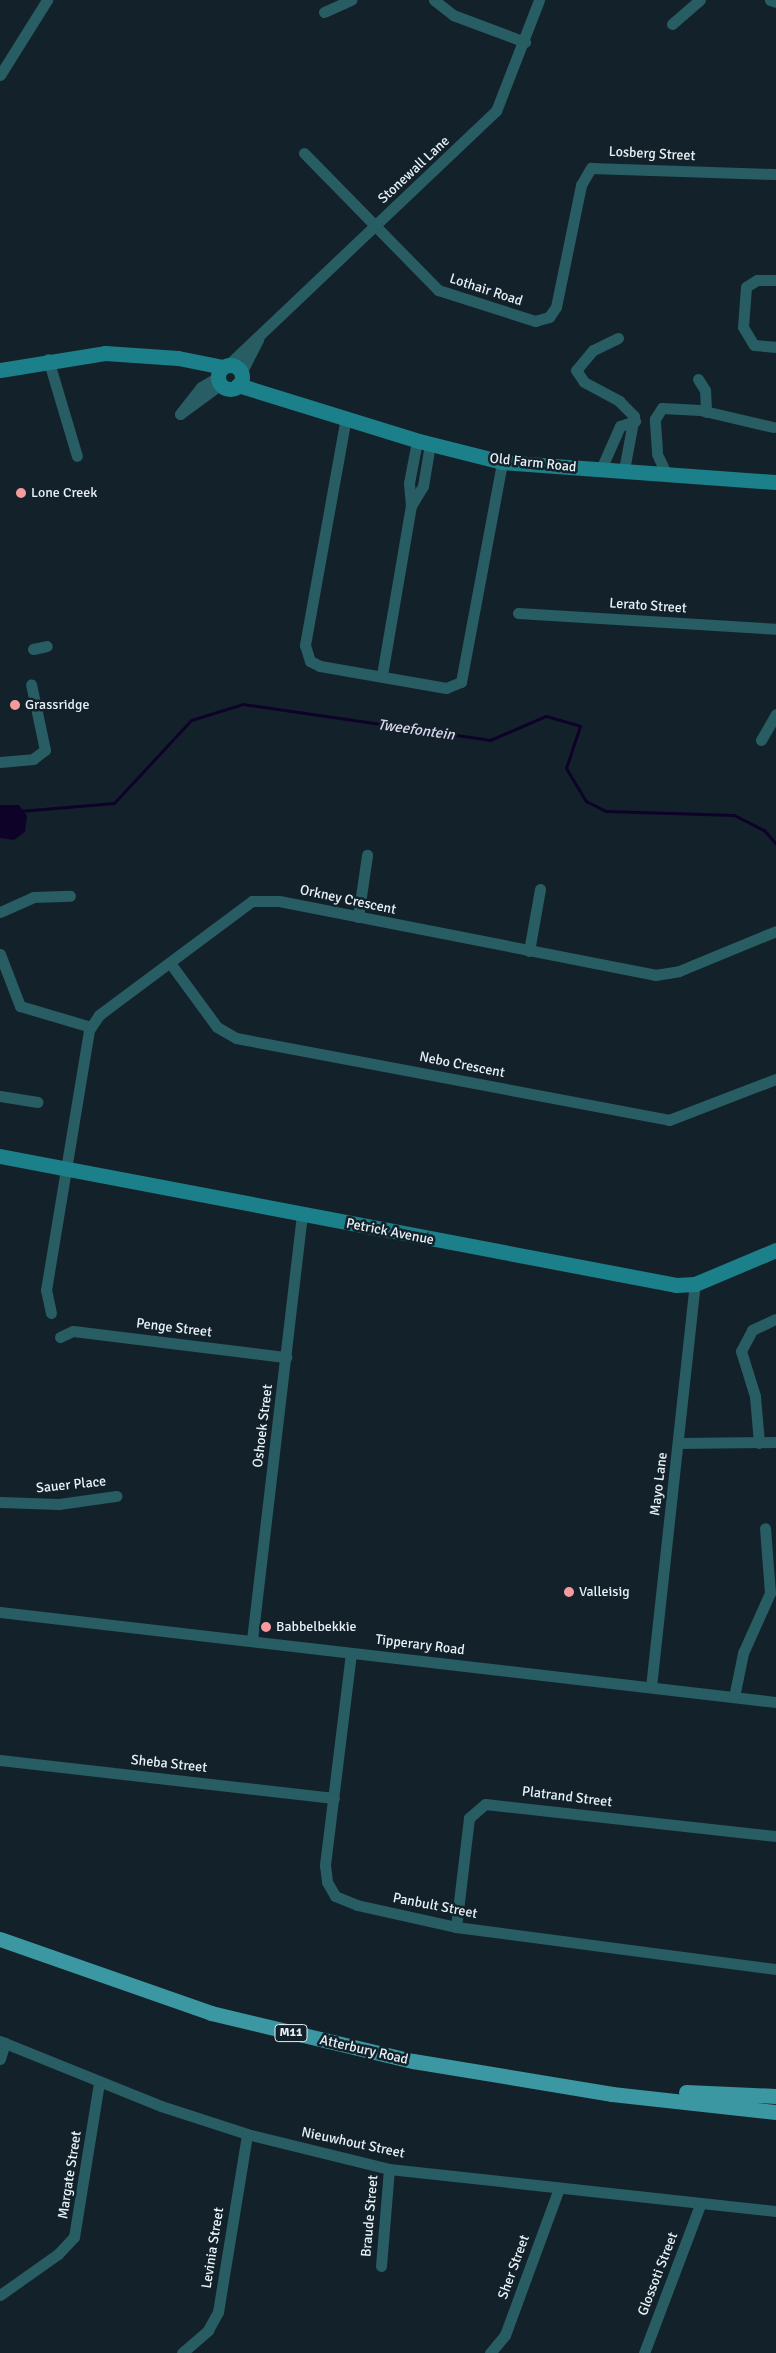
<!DOCTYPE html>
<html>
<head>
<meta charset="utf-8">
<style>
  body { margin:0 }
  #map { position:relative; width:776px; height:2353px; overflow:hidden; background:#13222a; font-family:Signika,sans-serif }
  div>[style] { position:absolute }
  .water>* { inset:0; background:#0f0229 }
  .stream>* { height:3px; margin:-1.5px; padding:0 1.5px; transform-origin:1.5px; border-radius:1.5px; background:#0f0229 }
  .street>* { height:11px; margin:-5.5px; padding:0 5.5px; transform-origin:5.5px; border-radius:5.5px; background:#275d63 }
  .secondary>* { height:15px; margin:-7.5px; padding:0 7.5px; transform-origin:7.5px; border-radius:7.5px; background:#1b8089 }
  .secondary>.ring { margin:-7.5px; padding:0; box-sizing:content-box; background:none; border:15px solid #1b8089; border-radius:50% }
  .primary>* { height:15px; margin:-7.5px; padding:0 7.5px; transform-origin:7.5px; border-radius:7.5px; background:#3b97a1 }
  .dots>* { width:14px; height:14px; translate:-50% -50%; box-sizing:border-box; border:2px solid #13222a; border-radius:50% }
  span { translate:-50% -50%; white-space:nowrap; text-align:center; line-height:1.15; -webkit-text-stroke:5px #13222a; paint-order:stroke }
  .shield-label span { padding:1px 4px; background:#13222a; border:1px solid; border-radius:4px; -webkit-text-stroke-width:0 }
  .shield-label { font-size:12px; color:#e8f1f7; font-weight:700 }
  .street-label { font-size:14px; color:#e8f1f7 }
  .poi-label { font-size:14px; color:#e8f1f7 }
  .left { translate:0 -50%; text-align:left }
  .water-label { font-size:15px; color:#d8d5ec; font-style:italic }
</style>
</head>
<body>
<div id="map">
  <div class="water">
    <div style="clip-path:polygon(0 805px,19px 805px,27px 816px,25px 832px,14px 840px,0 838px)"></div>
  </div>
  <div class="stream">
    <div style="left:20px;top:811px;width:94px;rotate:-4.9deg"></div>
    <div style="left:114px;top:803px;width:113px;rotate:-47.1deg"></div>
    <div style="left:191px;top:720px;width:54px;rotate:-17.1deg"></div>
    <div style="left:243px;top:704px;width:250px;rotate:8.3deg"></div>
    <div style="left:490px;top:740px;width:61px;rotate:-23.2deg"></div>
    <div style="left:546px;top:716px;width:35px;rotate:16deg"></div>
    <div style="left:580px;top:726px;width:44px;rotate:108.4deg"></div>
    <div style="left:566px;top:768px;width:39px;rotate:59deg"></div>
    <div style="left:586px;top:801px;width:22px;rotate:27deg"></div>
    <div style="left:606px;top:811px;width:128px;rotate:1.8deg"></div>
    <div style="left:734px;top:815px;width:34px;rotate:27deg"></div>
    <div style="left:764px;top:830px;width:18px;rotate:49deg"></div>
  </div>
  <div class="street">
    <div style="left:434px;top:0;width:24px;rotate:38deg"></div>
    <div style="left:453px;top:15px;width:77px;rotate:20.6deg"></div>
    <div style="left:770px;top:0;width:6px;rotate:18deg"></div>
    <div style="left:324px;top:12px;width:30px;rotate:-24deg"></div>
    <div style="left:672px;top:24px;width:37px;rotate:-41deg"></div>
    <div style="left:0;top:75px;width:89px;rotate:-57.9deg"></div>
    <div style="left:304px;top:153px;width:192px;rotate:45.6deg"></div>
    <div style="left:438px;top:290px;width:102px;rotate:17.7deg"></div>
    <div style="left:535px;top:321px;width:15px;rotate:-16deg"></div>
    <div style="left:549px;top:317px;width:12px;rotate:-55deg"></div>
    <div style="left:556px;top:307px;width:125px;rotate:-78.4deg"></div>
    <div style="left:581px;top:185px;width:20px;rotate:-60deg"></div>
    <div style="left:591px;top:168px;width:185px;rotate:1.9deg"></div>
    <div style="left:776px;top:280px;width:19px;rotate:180deg"></div>
    <div style="left:757px;top:280px;width:13px;rotate:148deg"></div>
    <div style="left:746px;top:287px;width:40px;rotate:94.3deg"></div>
    <div style="left:743px;top:327px;width:21px;rotate:59deg"></div>
    <div style="left:754px;top:345px;width:22px;rotate:5deg"></div>
    <div style="left:618px;top:338px;width:28px;rotate:154deg"></div>
    <div style="left:593px;top:350px;width:26px;rotate:130deg"></div>
    <div style="left:576px;top:370px;width:14px;rotate:56deg"></div>
    <div style="left:584px;top:382px;width:40px;rotate:28deg"></div>
    <div style="left:619px;top:401px;width:21px;rotate:45deg"></div>
    <div style="left:634px;top:416px;width:55px;rotate:100.5deg"></div>
    <div style="left:48px;top:359px;width:101px;rotate:73.4deg"></div>
    <div style="left:228px;top:365px;width:369px;rotate:-43.5deg"></div>
    <div style="left:496px;top:111px;width:119px;rotate:-68.8deg"></div>
    <div style="left:241px;top:373px;width:38px;rotate:-63deg"></div>
    <div style="left:698px;top:379px;width:13px;rotate:58deg"></div>
    <div style="left:705px;top:390px;width:22px;rotate:87deg"></div>
    <div style="left:180px;top:414px;width:34px;rotate:-52deg"></div>
    <div style="left:201px;top:387px;width:20px;rotate:-30deg"></div>
    <div style="left:180px;top:414px;width:51px;rotate:-36.2deg"></div>
    <div style="left:346px;top:417px;width:232px;rotate:100.2deg"></div>
    <div style="left:305px;top:645px;width:17px;rotate:73deg"></div>
    <div style="left:310px;top:661px;width:11px;rotate:27deg"></div>
    <div style="left:320px;top:666px;width:128px;rotate:9.9deg"></div>
    <div style="left:446px;top:688px;width:16px;rotate:-22deg"></div>
    <div style="left:461px;top:682px;width:224px;rotate:-79.4deg"></div>
    <div style="left:657px;top:451px;width:32px;rotate:-94deg"></div>
    <div style="left:655px;top:419px;width:13px;rotate:-58deg"></div>
    <div style="left:662px;top:408px;width:38px;rotate:3deg"></div>
    <div style="left:700px;top:410px;width:75px;rotate:13.1deg"></div>
    <div style="left:657px;top:454px;width:23px;rotate:65deg"></div>
    <div style="left:601px;top:469px;width:47px;rotate:-66.2deg"></div>
    <div style="left:620px;top:426px;width:16px;rotate:-18deg"></div>
    <div style="left:411px;top:506px;width:23px;rotate:-59deg"></div>
    <div style="left:423px;top:486px;width:43px;rotate:-80.5deg"></div>
    <div style="left:518px;top:613px;width:258px;rotate:3.5deg"></div>
    <div style="left:33px;top:649px;width:14px;rotate:-12deg"></div>
    <div style="left:382px;top:675px;width:171px;rotate:-80.3deg"></div>
    <div style="left:411px;top:506px;width:23px;rotate:-95deg"></div>
    <div style="left:409px;top:483px;width:43px;rotate:-79.2deg"></div>
    <div style="left:761px;top:740px;width:30px;rotate:-60deg"></div>
    <div style="left:0;top:762px;width:33px;rotate:-5deg"></div>
    <div style="left:33px;top:759px;width:15px;rotate:-37deg"></div>
    <div style="left:45px;top:750px;width:67px;rotate:-102deg"></div>
    <div style="left:0;top:912px;width:36px;rotate:-24deg"></div>
    <div style="left:33px;top:897px;width:37px;rotate:-2deg"></div>
    <div style="left:358px;top:917px;width:63px;rotate:-81.7deg"></div>
    <div style="left:529px;top:951px;width:63px;rotate:-79.9deg"></div>
    <div style="left:0;top:954px;width:56px;rotate:69deg"></div>
    <div style="left:20px;top:1006px;width:74px;rotate:16.5deg"></div>
    <div style="left:170px;top:963px;width:79px;rotate:53.7deg"></div>
    <div style="left:217px;top:1027px;width:22px;rotate:30deg"></div>
    <div style="left:236px;top:1038px;width:441px;rotate:10.7deg"></div>
    <div style="left:669px;top:1120px;width:115px;rotate:-21deg"></div>
    <div style="left:0;top:1096px;width:38px;rotate:9deg"></div>
    <div style="left:51px;top:1313px;width:24px;rotate:-102deg"></div>
    <div style="left:46px;top:1290px;width:264px;rotate:-80.6deg"></div>
    <div style="left:89px;top:1030px;width:18px;rotate:-56deg"></div>
    <div style="left:99px;top:1015px;width:191px;rotate:-36.7deg"></div>
    <div style="left:252px;top:901px;width:27px"></div>
    <div style="left:279px;top:901px;width:383px;rotate:11.1deg"></div>
    <div style="left:655px;top:975px;width:24px;rotate:-9deg"></div>
    <div style="left:679px;top:971px;width:105px;rotate:-22.4deg"></div>
    <div style="left:60px;top:1337px;width:14px;rotate:-25deg"></div>
    <div style="left:73px;top:1331px;width:215px;rotate:7deg"></div>
    <div style="left:679px;top:1443px;width:97px;rotate:-0.6deg"></div>
    <div style="left:759px;top:1443px;width:47px;rotate:-94.9deg"></div>
    <div style="left:755px;top:1396px;width:47px;rotate:-107.3deg"></div>
    <div style="left:741px;top:1351px;width:24px;rotate:-62deg"></div>
    <div style="left:752px;top:1330px;width:26px;rotate:-25deg"></div>
    <div style="left:0;top:1502px;width:59px;rotate:1.9deg"></div>
    <div style="left:59px;top:1504px;width:58px;rotate:-8deg"></div>
    <div style="left:0;top:1612px;width:781px;rotate:6.62deg"></div>
    <div style="left:252px;top:1640px;width:427px;rotate:-83.3deg"></div>
    <div style="left:351px;top:1653px;width:214px;rotate:97deg"></div>
    <div style="left:325px;top:1865px;width:17px;rotate:83deg"></div>
    <div style="left:327px;top:1882px;width:16px;rotate:60deg"></div>
    <div style="left:335px;top:1896px;width:24px;rotate:22deg"></div>
    <div style="left:357px;top:1905px;width:101px;rotate:12.5deg"></div>
    <div style="left:456px;top:1927px;width:323px;rotate:7.5deg"></div>
    <div style="left:651px;top:1687px;width:405px;rotate:-83.8deg"></div>
    <div style="left:734px;top:1697px;width:45px;rotate:-78.4deg"></div>
    <div style="left:743px;top:1653px;width:66px;rotate:-65.8deg"></div>
    <div style="left:770px;top:1593px;width:65px;rotate:-94.4deg"></div>
    <div style="left:0;top:1760px;width:336px;rotate:6.5deg"></div>
    <div style="left:456px;top:1927px;width:110px;rotate:-83.2deg"></div>
    <div style="left:469px;top:1818px;width:21px;rotate:-41deg"></div>
    <div style="left:485px;top:1804px;width:293px;rotate:6.3deg"></div>
    <div style="left:0;top:2041px;width:174px;rotate:22deg"></div>
    <div style="left:161px;top:2106px;width:90px;rotate:18deg"></div>
    <div style="left:247px;top:2134px;width:146px;rotate:13.8deg"></div>
    <div style="left:389px;top:2169px;width:389px;rotate:6.2deg"></div>
    <div style="left:0;top:2059px;width:17px;rotate:-73deg"></div>
    <div style="left:381px;top:2266px;width:97px;rotate:-85.3deg"></div>
    <div style="left:0;top:2295px;width:71px;rotate:-35.3deg"></div>
    <div style="left:58px;top:2254px;width:23px;rotate:-47deg"></div>
    <div style="left:74px;top:2237px;width:156px;rotate:-80.8deg"></div>
    <div style="left:182px;top:2353px;width:35px;rotate:-41deg"></div>
    <div style="left:208px;top:2330px;width:21px;rotate:-61deg"></div>
    <div style="left:218px;top:2312px;width:180px;rotate:-80.7deg"></div>
    <div style="left:490px;top:2353px;width:23px;rotate:-50deg"></div>
    <div style="left:505px;top:2335px;width:157px;rotate:-69.8deg"></div>
    <div style="left:644px;top:2353px;width:158px;rotate:-69.3deg"></div>
  </div>
  <div class="secondary">
    <div class="ring" style="left:218px;top:365px;width:9px;height:9px"></div>
    <div style="left:0;top:370px;width:106px;rotate:-9.2deg"></div>
    <div style="left:105px;top:353px;width:73px;rotate:3.9deg"></div>
    <div style="left:178px;top:358px;width:46px;rotate:11.3deg"></div>
    <div style="left:238px;top:385px;width:189px;rotate:17.2deg"></div>
    <div style="left:419px;top:441px;width:86px;rotate:14.2deg"></div>
    <div style="left:502px;top:462px;width:275px;rotate:4.2deg"></div>
    <div style="left:0;top:1156px;width:688px;rotate:10.8deg"></div>
    <div style="left:676px;top:1285px;width:19px;rotate:-3deg"></div>
    <div style="left:695px;top:1284px;width:88px;rotate:-22.8deg"></div>
  </div>
  <div class="primary">
    <div style="left:0;top:1939px;width:224px;rotate:19.3deg"></div>
    <div style="left:211px;top:2013px;width:208px;rotate:13.4deg"></div>
    <div style="left:413px;top:2061px;width:202px;rotate:9.4deg"></div>
    <div style="left:612px;top:2094px;width:165px;rotate:6.3deg"></div>
    <div style="left:686px;top:2092px;width:90px;rotate:2.5deg"></div>
  </div>
  <div class="dots">
    <div style="left:21px;top:493px;background:#f59b9d"></div>
    <div style="left:15px;top:705px;background:#f59b9d"></div>
    <div style="left:569px;top:1592px;background:#f59b9d"></div>
    <div style="left:266px;top:1627px;background:#f59b9d"></div>
  </div>
  <div class="shield-label">
    <span style="left:291px;top:2033px">M11</span>
  </div>
  <div class="street-label">
    <span style="left:652px;top:154px;rotate:3deg">Losberg Street</span>
    <span style="left:414px;top:170px;rotate:-43deg">Stonewall Lane</span>
    <span style="left:486px;top:290px;rotate:18deg">Lothair Road</span>
    <span style="left:533px;top:463px;rotate:6deg">Old Farm Road</span>
    <span style="left:648px;top:606px;rotate:4deg">Lerato Street</span>
    <span style="left:348px;top:900px;rotate:12deg">Orkney Crescent</span>
    <span style="left:462px;top:1065px;rotate:11deg">Nebo Crescent</span>
    <span style="left:390px;top:1232px;rotate:11deg">Petrick Avenue</span>
    <span style="left:174px;top:1328px;rotate:7deg">Penge Street</span>
    <span style="left:263px;top:1426px;rotate:-83deg">Oshoek Street</span>
    <span style="left:659px;top:1484px;rotate:-83deg">Mayo Lane</span>
    <span style="left:71px;top:1485px;rotate:-6deg">Sauer Place</span>
    <span style="left:420px;top:1645px;rotate:7deg">Tipperary Road</span>
    <span style="left:169px;top:1764px;rotate:6deg">Sheba Street</span>
    <span style="left:567px;top:1797px;rotate:7deg">Platrand Street</span>
    <span style="left:435px;top:1906px;rotate:11deg">Panbult Street</span>
    <span style="left:364px;top:2050px;rotate:13deg">Atterbury Road</span>
    <span style="left:353px;top:2143px;rotate:12deg">Nieuwhout Street</span>
    <span style="left:70px;top:2175px;rotate:-81deg">Margate Street</span>
    <span style="left:370px;top:2216px;rotate:-85deg">Braude Street</span>
    <span style="left:213px;top:2248px;rotate:-81deg">Levinia Street</span>
    <span style="left:514px;top:2267px;rotate:-70deg">Sher Street</span>
    <span style="left:658px;top:2274px;rotate:-69deg">Glossoti Street</span>
  </div>
  <div class="poi-label">
    <span class="left" style="left:31px;top:493px">Lone Creek</span>
    <span class="left" style="left:25px;top:705px">Grassridge</span>
    <span class="left" style="left:579px;top:1592px">Valleisig</span>
    <span class="left" style="left:276px;top:1627px">Babbelbekkie</span>
  </div>
  <div class="water-label">
    <span style="left:416px;top:730px;rotate:8deg">Tweefontein</span>
  </div>
</div>
</body>
</html>
